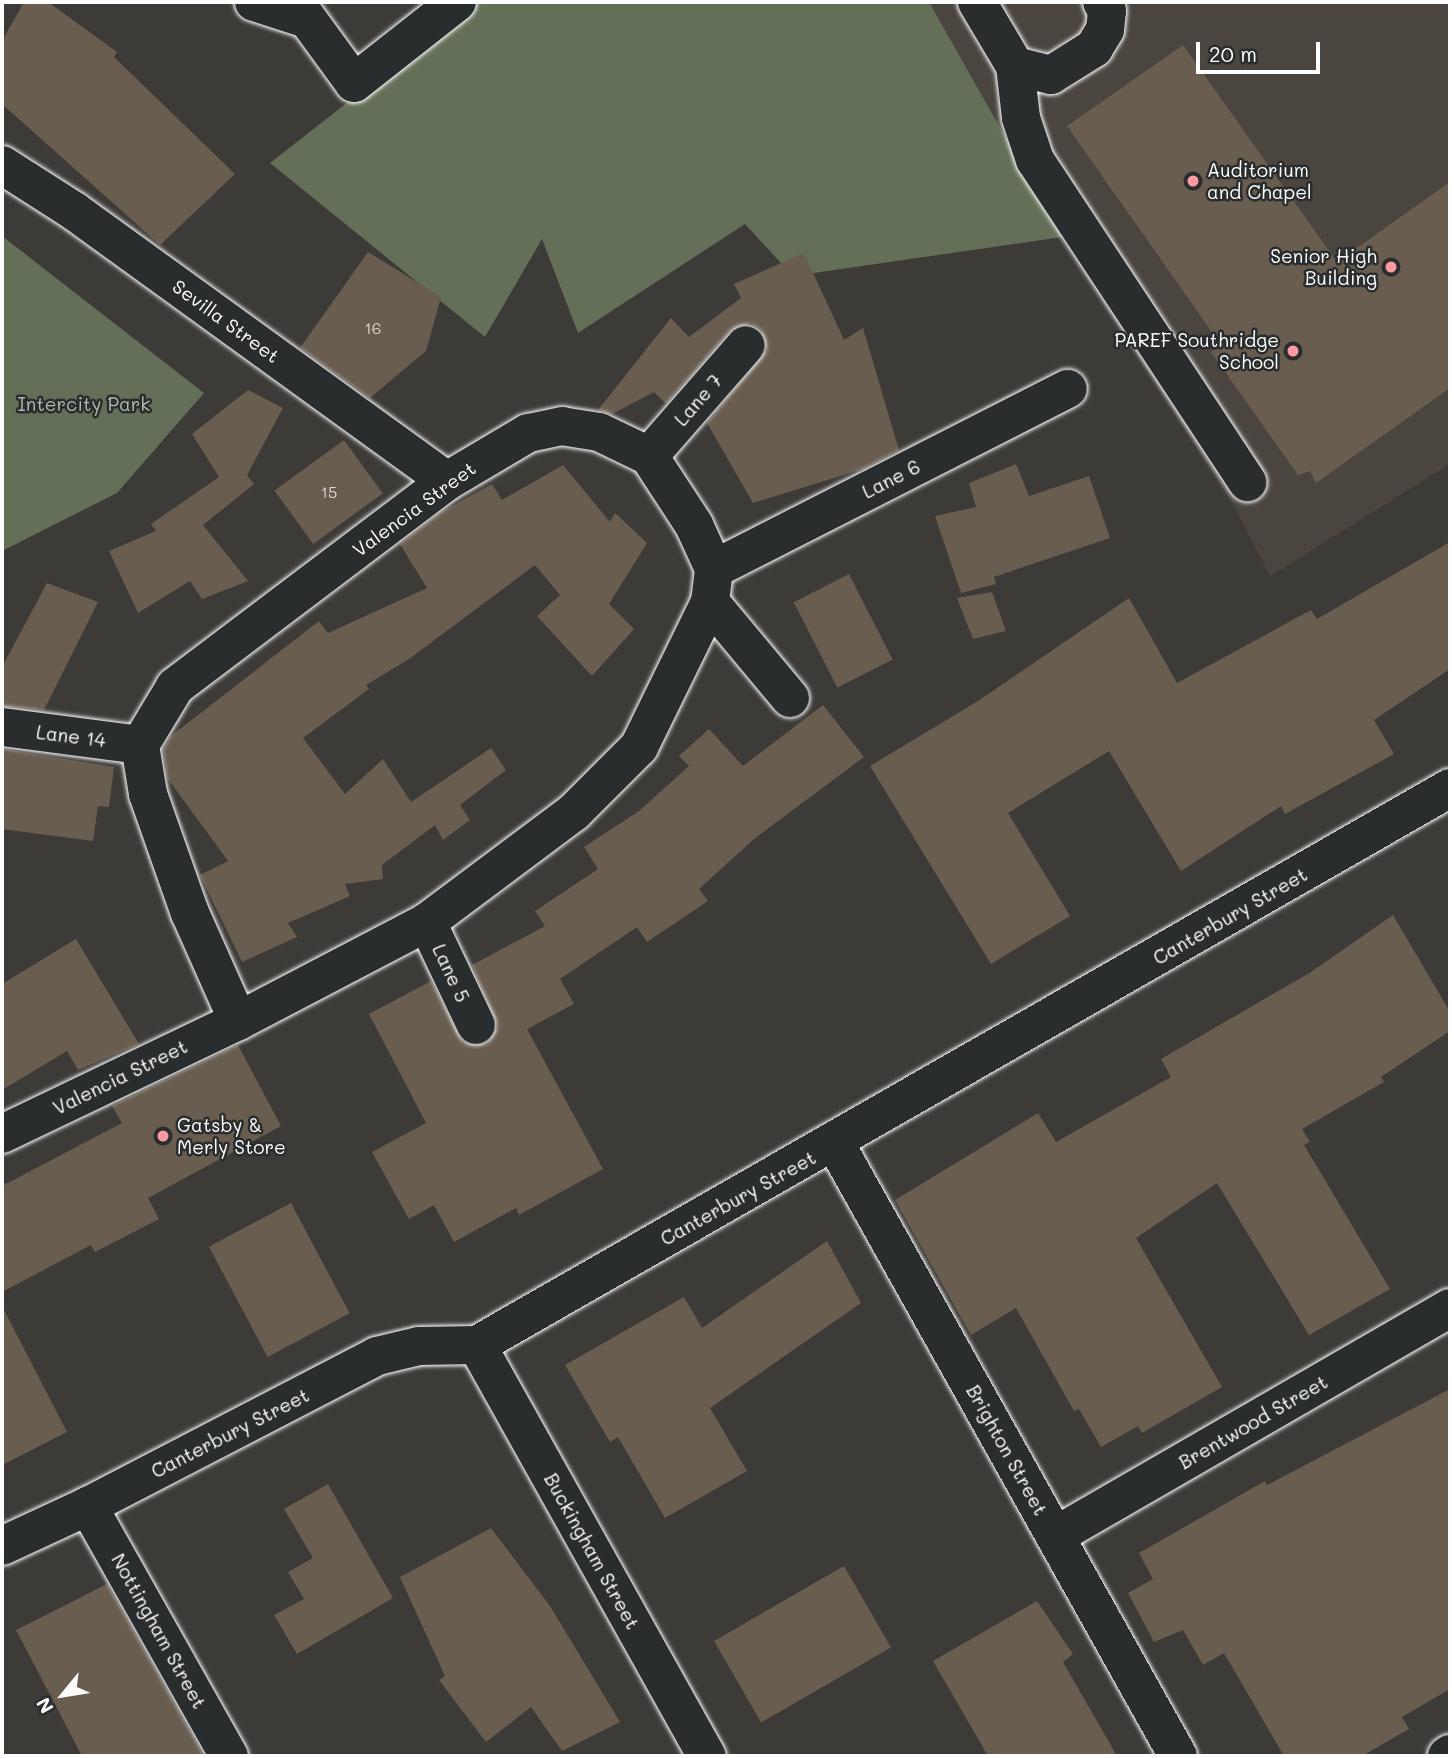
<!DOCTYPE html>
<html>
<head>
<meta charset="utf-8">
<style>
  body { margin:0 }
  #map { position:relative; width:1452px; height:1758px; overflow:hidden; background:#3d3b38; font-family:Mali,sans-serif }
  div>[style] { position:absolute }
  .built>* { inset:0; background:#4a453f }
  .green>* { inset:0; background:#636f56 }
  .building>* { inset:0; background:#685d4f; transform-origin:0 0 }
  .roads { filter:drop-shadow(0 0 2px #fff) drop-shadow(0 0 2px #fff) }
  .minor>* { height:38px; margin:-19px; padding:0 19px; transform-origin:19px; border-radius:19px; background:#2a2d2e }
  .dots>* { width:19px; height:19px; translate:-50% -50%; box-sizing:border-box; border:4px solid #2a2d2e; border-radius:50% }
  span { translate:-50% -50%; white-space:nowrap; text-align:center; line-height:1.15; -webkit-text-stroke:5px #2a2d2e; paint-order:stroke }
  .number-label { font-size:16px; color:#d9d6d3 }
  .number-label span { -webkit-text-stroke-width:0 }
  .poi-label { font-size:19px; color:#fff }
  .left { translate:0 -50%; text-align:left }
  .right { translate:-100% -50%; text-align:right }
  .street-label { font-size:19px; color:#fff }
  .park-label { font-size:19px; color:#b1b7aa }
  .frame { position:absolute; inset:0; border:4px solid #fff; pointer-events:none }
  .north { position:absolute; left:28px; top:1660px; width:70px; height:70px; -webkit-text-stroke:5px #2a2d2e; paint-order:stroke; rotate:240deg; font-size:19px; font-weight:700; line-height:28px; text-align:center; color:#fff }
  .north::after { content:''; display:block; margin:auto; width:24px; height:32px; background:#fff; clip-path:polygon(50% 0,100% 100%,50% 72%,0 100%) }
  .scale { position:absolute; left:1196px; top:42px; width:124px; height:32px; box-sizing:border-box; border:4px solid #fff; border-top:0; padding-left:9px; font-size:21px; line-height:24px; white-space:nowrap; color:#fff; -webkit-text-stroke:5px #2a2d2e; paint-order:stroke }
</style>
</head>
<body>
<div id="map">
  <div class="built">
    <div style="clip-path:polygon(929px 2px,1450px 2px,1450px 464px,1270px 576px,1234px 506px,1062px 237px)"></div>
  </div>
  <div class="green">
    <div style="clip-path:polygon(476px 2px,929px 2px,1062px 237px,793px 276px,745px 224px,578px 333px,542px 239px,485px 337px,270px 163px)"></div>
    <div style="clip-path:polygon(2px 236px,204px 393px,117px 493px,2px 551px)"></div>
  </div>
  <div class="building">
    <div style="clip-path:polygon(24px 2px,48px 2px,117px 52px,114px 57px,235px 174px,160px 245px,2px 104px,2px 41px)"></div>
    <div style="clip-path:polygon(1183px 45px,1337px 262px,1450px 182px,1450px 388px,1316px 483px,1310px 471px,1298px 475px,1211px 352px,1221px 345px,1067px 126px)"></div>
    <div style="clip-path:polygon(368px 252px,441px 297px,426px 351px,370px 398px,300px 348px)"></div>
    <div style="clip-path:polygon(804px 253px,844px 340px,863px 328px,899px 450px,863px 469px,753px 503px,707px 423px,767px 350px,761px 329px,750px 323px,730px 331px,666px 404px,654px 392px,612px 414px,598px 410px,671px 318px,689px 337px,741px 298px,734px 284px)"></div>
    <div style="clip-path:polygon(248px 390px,283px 408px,247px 475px,254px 484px,203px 525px,248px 581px,202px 599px,190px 581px,138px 613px,109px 551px,156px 531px,151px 524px,219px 477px,192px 434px)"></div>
    <div style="left:344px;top:440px;width:66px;height:86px;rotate:54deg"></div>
    <div style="clip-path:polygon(1016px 464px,1029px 496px,1089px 476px,1110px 538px,994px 577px,996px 584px,961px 593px,935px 516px,976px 507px,969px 483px)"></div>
    <div style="clip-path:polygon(563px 465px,610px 522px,615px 513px,647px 543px,609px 604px,634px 629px,592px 676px,537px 616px,560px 595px,535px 565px,409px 659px,366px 685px,369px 689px,303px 738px,345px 794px,383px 759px,411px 802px,491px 748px,506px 770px,460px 805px,470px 820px,443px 840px,435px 825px,382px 865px,383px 879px,345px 884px,350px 896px,288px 923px,297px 937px,242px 962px,200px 875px,228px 861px,168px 779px,163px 749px,171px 736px,319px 621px,328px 633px,427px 588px,400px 544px,440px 513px,492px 484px,502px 500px)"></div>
    <div style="clip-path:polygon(1450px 542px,1450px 669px,1374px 720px,1394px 754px,1285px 814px,1281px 806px,1181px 871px,1109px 751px,1008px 813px,1070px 916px,991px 964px,870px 766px,978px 701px,1129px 598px,1177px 683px,1311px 610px,1317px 619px)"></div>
    <div style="left:849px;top:574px;width:96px;height:62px;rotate:63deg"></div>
    <div style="clip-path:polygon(47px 583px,98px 602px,44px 710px,2px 706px,2px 667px)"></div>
    <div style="clip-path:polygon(992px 592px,1006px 631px,973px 639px,957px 598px)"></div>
    <div style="clip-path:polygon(823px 705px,864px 757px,754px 839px,699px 889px,708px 901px,647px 942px,637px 927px,560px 979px,574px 1004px,527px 1029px,603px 1169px,519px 1215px,516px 1208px,454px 1242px,434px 1205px,409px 1219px,372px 1152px,426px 1123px,369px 1014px,431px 981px,463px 1043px,486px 1044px,498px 1026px,472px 965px,545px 926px,535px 911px,598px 869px,584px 847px,639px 811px,689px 766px,679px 756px,709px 729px,743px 766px)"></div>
    <div style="clip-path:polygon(2px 749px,114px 767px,109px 807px,98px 806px,93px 841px,2px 829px)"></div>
    <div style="clip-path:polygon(1393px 915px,1450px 1012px,1450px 1031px,1381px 1077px,1384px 1082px,1302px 1129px,1310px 1142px,1304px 1145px,1390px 1289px,1309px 1335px,1217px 1183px,1136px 1238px,1222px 1387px,1142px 1433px,1138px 1426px,1101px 1447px,1079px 1409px,1074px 1411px,1016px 1308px,971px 1335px,895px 1200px,1038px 1113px,1056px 1142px,1171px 1077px,1161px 1059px,1311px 972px)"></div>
    <div style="clip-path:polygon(76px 939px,139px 1044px,78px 1070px,67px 1051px,2px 1090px,2px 984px)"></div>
    <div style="clip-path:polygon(238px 1045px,281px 1126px,148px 1198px,159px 1219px,95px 1252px,91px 1245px,2px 1292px,2px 1186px,122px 1123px,112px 1106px)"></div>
    <div style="left:291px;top:1203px;width:125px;height:93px;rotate:62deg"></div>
    <div style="clip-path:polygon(827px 1241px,861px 1303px,710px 1408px,747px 1471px,665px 1518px,618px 1437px,610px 1442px,565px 1365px,684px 1297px,702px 1328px)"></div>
    <div style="clip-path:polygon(2px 1306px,67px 1432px,2px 1465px)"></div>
    <div style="clip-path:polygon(1450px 1389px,1450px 1689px,1402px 1717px,1409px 1729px,1362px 1756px,1284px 1756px,1224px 1653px,1203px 1665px,1183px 1630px,1154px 1642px,1128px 1593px,1153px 1579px,1139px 1553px,1265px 1481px,1267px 1485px)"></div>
    <div style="clip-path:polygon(328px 1484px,393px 1598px,297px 1654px,274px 1615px,304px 1599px,288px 1572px,313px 1558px,284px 1509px)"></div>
    <div style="clip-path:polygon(491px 1528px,550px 1606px,620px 1722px,562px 1751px,531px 1707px,486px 1742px,439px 1680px,445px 1676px,400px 1577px)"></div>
    <div style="left:844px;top:1566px;width:94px;height:150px;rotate:60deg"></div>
    <div style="clip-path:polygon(107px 1584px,204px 1756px,82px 1756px,16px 1630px)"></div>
    <div style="clip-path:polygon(1037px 1601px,1073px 1654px,1063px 1662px,1117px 1756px,988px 1756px,933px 1661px)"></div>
  </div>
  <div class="roads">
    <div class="minor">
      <div style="left:254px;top:2px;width:56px;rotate:17.8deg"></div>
      <div style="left:295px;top:2px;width:100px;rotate:53.9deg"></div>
      <div style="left:354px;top:83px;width:131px;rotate:-38.2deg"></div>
      <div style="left:977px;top:2px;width:74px;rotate:59.3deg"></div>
      <div style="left:1015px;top:66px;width:37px;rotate:14deg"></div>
      <div style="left:1051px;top:75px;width:51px;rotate:-32.1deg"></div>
      <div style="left:1094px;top:48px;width:21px;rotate:-59deg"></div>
      <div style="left:1105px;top:30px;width:19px;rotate:-84deg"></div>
      <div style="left:1107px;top:11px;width:10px;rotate:-119deg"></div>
      <div style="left:1015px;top:66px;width:52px;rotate:83.4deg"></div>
      <div style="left:1021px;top:118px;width:44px;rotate:71.6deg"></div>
      <div style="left:1035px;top:160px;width:386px;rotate:56.6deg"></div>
      <div style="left:2px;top:165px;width:85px;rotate:32.6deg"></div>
      <div style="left:74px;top:211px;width:460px;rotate:35.9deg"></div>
      <div style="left:649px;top:456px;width:147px;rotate:-48.9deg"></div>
      <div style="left:714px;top:569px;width:397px;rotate:-27deg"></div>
      <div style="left:710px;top:602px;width:125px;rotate:50.2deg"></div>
      <div style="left:2px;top:727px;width:139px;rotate:7.4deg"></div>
      <div style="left:427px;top:922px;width:114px;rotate:64.6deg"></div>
      <div style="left:2px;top:1134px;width:262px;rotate:-25.6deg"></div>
      <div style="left:238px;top:1021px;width:213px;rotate:-27.6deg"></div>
      <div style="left:427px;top:922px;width:184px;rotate:-36.8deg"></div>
      <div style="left:574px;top:812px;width:92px;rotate:-45deg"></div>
      <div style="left:639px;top:747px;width:161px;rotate:-63.9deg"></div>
      <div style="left:710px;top:602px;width:33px;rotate:-83deg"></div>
      <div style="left:714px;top:569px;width:48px;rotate:-114.4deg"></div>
      <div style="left:694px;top:525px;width:82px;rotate:-123.1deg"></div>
      <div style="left:649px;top:456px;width:55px;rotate:-154.4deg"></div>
      <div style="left:599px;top:432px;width:37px;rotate:-171deg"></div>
      <div style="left:562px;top:426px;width:35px;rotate:168deg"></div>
      <div style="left:528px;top:433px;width:94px;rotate:149.3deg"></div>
      <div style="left:447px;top:481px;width:341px;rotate:142.9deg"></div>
      <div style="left:175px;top:687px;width:68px;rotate:121.1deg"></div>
      <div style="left:140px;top:745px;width:50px;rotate:80.7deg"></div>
      <div style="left:148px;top:794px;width:126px;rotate:70.6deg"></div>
      <div style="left:190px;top:913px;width:118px;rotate:66deg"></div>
      <div style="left:835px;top:1143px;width:702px;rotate:60.77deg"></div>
      <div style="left:477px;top:1345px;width:471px;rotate:60.8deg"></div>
      <div style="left:88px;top:1506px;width:287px;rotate:60.6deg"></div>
      <div style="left:1055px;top:1536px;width:456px;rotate:-30deg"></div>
      <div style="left:2px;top:1546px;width:95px;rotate:-24.9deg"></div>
      <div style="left:88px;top:1506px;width:326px;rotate:-27.4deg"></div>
      <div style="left:377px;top:1356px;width:43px;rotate:-13.4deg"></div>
      <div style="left:419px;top:1346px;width:58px;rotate:-1deg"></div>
      <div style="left:477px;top:1345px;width:1121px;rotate:-29.79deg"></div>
      <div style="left:1447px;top:1756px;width:4px;rotate:-34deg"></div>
    </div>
  </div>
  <div class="dots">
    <div style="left:1193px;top:181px;background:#ff9aa2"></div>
    <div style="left:1391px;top:267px;background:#ff9aa2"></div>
    <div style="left:1293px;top:351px;background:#ff9aa2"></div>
    <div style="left:163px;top:1136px;background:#ff9aa2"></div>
  </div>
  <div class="number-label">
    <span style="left:373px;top:328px">16</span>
    <span style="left:329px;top:492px">15</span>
  </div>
  <div class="poi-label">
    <span class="left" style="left:1207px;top:181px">Auditorium<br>and Chapel</span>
    <span class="right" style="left:1377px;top:267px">Senior High<br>Building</span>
    <span class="right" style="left:1279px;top:351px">PAREF Southridge<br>School</span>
    <span class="left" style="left:177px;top:1136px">Gatsby &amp;<br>Merly Store</span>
  </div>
  <div class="street-label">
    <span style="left:226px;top:321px;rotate:36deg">Sevilla Street</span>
    <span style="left:698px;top:400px;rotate:-49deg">Lane 7</span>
    <span style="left:891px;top:479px;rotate:-27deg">Lane 6</span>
    <span style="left:414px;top:509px;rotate:-36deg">Valencia Street</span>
    <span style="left:71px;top:736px;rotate:7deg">Lane 14</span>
    <span style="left:1230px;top:916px;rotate:-30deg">Canterbury Street</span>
    <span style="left:451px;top:973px;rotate:65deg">Lane 5</span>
    <span style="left:120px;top:1077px;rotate:-26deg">Valencia Street</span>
    <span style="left:738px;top:1198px;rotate:-29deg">Canterbury Street</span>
    <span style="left:1253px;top:1422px;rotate:-30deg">Brentwood Street</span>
    <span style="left:230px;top:1433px;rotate:-27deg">Canterbury Street</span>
    <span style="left:1007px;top:1450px;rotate:61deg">Brighton Street</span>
    <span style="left:592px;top:1551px;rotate:61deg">Buckingham Street</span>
    <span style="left:159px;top:1631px;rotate:61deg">Nottingham Street</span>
  </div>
  <div class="park-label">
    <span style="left:84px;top:404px">Intercity Park</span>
  </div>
  <div class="frame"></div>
  <div class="north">N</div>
  <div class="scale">20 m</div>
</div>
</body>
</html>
